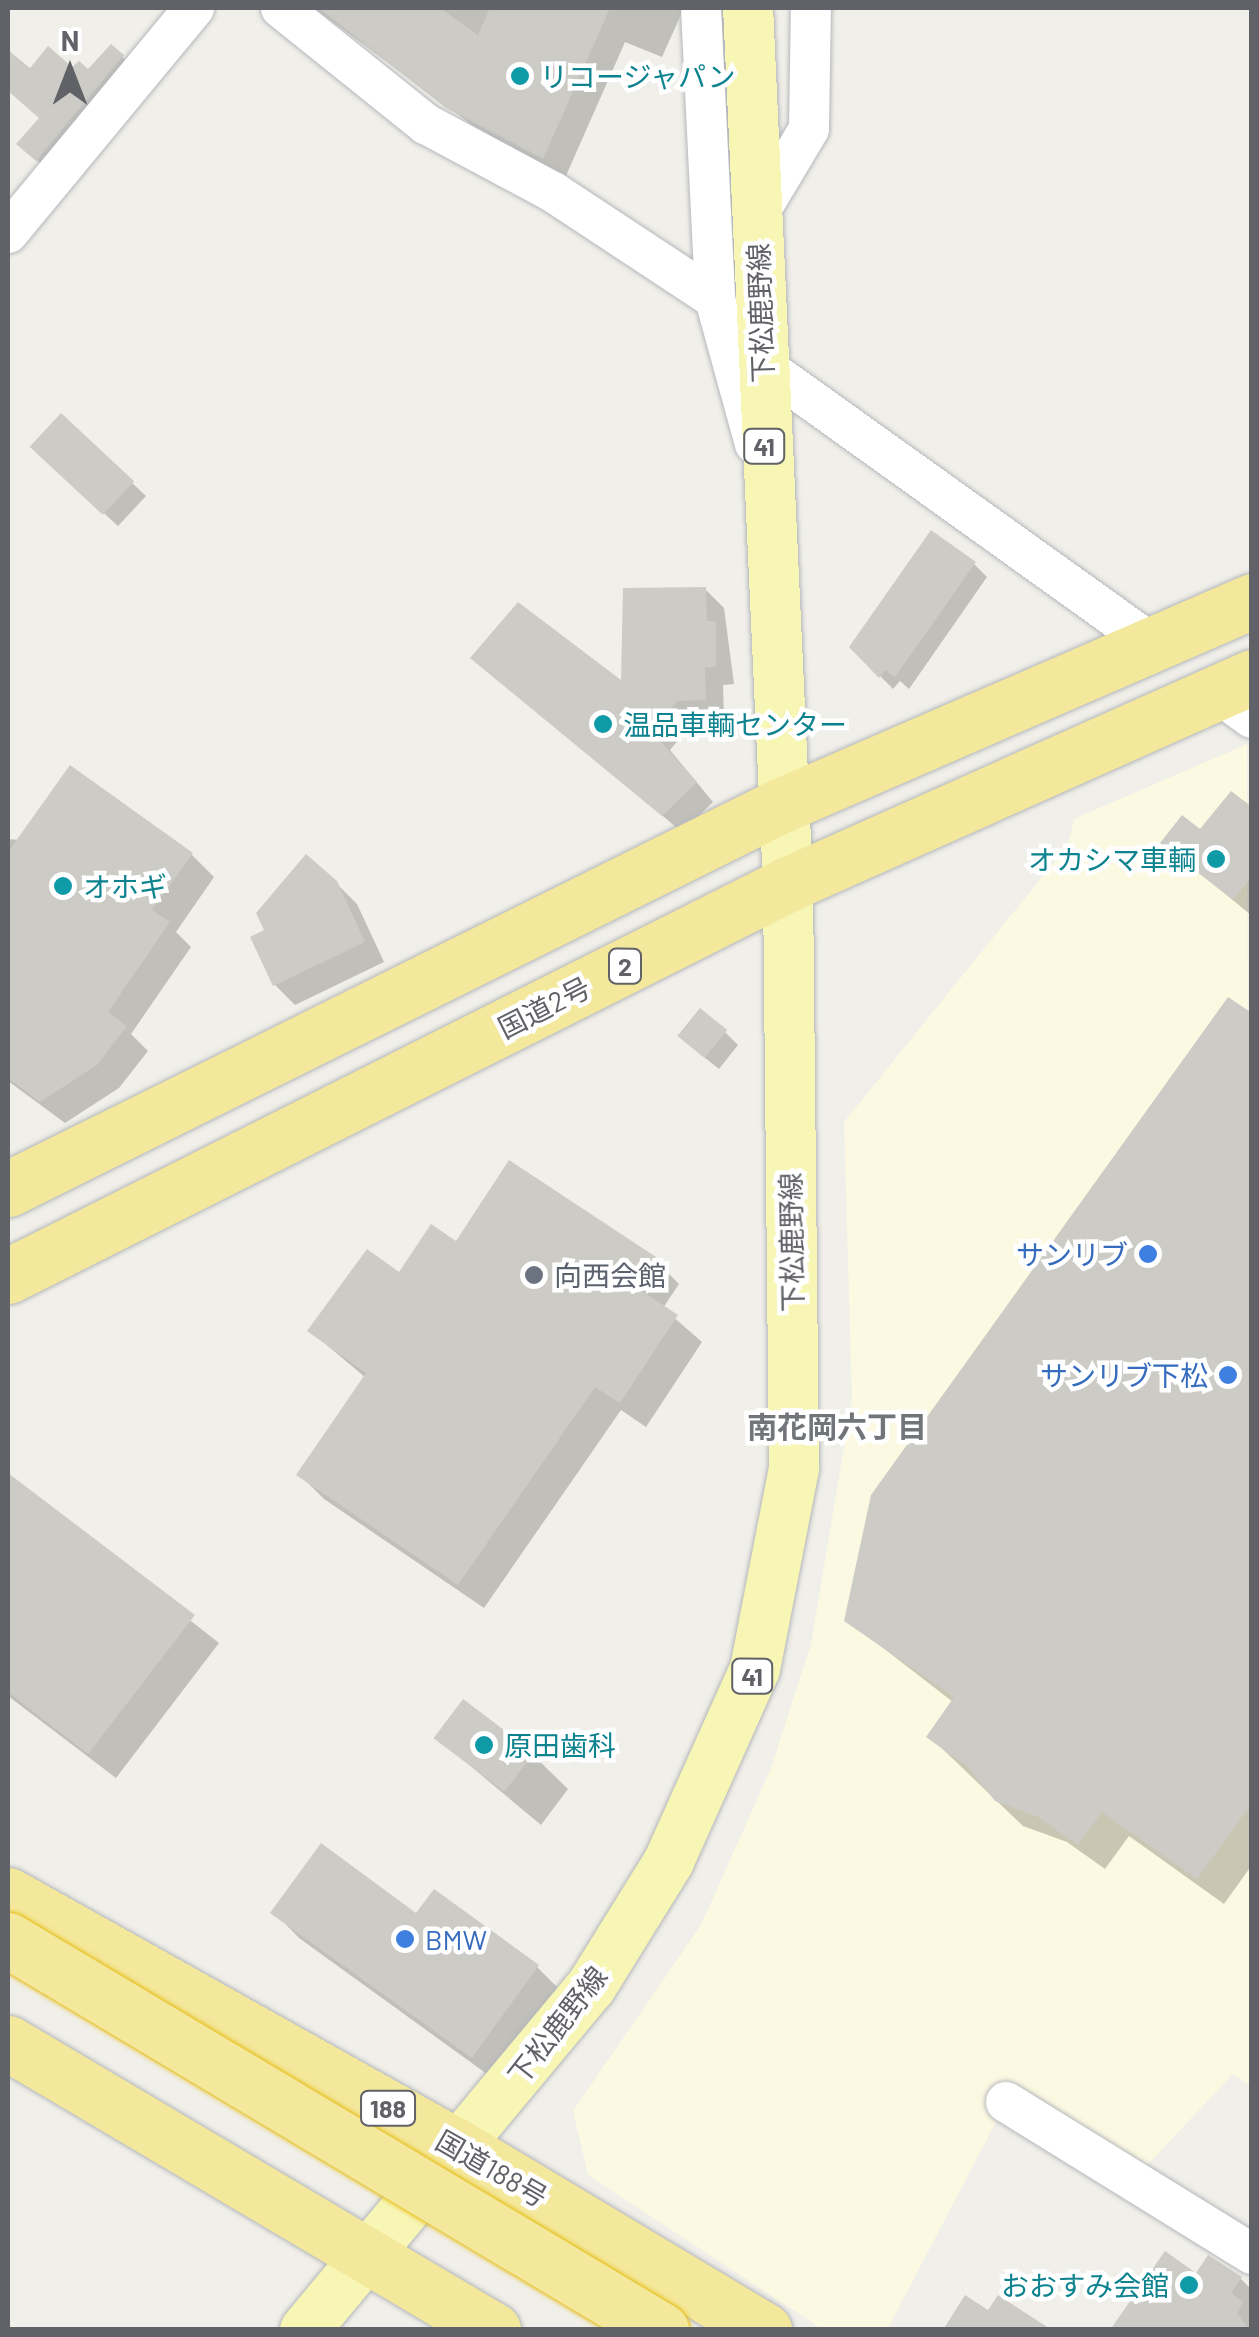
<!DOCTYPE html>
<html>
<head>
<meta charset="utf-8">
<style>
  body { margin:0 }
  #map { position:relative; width:1259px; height:2337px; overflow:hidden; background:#f0efe9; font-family:Barlow,"Noto Sans JP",sans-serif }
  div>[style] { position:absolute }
  .commercial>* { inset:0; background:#fcf9e2 }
  .shadow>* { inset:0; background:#0003 }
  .building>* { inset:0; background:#cccbc5; transform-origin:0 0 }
  .roads { filter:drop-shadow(0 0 2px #b5b7bb) drop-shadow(0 0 2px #b5b7bb) }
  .minor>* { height:40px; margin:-20px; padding:0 20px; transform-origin:20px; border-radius:20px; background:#fff }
  .major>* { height:50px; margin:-25px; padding:0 25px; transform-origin:25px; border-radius:25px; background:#f8f6b5 }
  .highway>* { height:55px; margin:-27.5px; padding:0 27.5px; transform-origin:27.5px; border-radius:27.5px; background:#f4e89c }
  .bridges { filter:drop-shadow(0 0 2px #e5bc14) drop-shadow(0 0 2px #e5bc14) }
  .highway-bridge>* { height:55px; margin:-27.5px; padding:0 27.5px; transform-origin:27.5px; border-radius:27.5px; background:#f4e89c }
  .dots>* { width:28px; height:28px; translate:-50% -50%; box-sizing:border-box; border:5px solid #fff; border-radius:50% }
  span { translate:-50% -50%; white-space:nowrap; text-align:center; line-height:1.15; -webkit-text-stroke:9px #fff; paint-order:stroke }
  .shield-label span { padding:2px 8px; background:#fff; border:2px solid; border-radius:8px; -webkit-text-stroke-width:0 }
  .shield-label { font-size:25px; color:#606267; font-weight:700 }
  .culture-label { font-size:28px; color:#0d838f }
  .left { translate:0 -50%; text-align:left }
  .right { translate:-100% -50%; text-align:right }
  .street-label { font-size:28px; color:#606267 }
  .shop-label { font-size:28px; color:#366cbe }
  .worship-label { font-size:28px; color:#5b616d }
  .neighbourhood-label { font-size:30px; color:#717479; font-weight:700 }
  .frame { position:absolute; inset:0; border:10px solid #606267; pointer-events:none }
  .north { position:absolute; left:20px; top:20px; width:100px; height:100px; -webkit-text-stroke:8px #fff; paint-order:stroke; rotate:0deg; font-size:28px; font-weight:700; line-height:40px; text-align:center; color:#606267 }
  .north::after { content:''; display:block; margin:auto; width:35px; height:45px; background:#606267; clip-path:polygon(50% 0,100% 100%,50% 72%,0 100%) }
</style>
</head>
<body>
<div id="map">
  <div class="commercial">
    <div style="clip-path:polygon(1247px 744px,1251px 2086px,1233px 2074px,1137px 2176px,1006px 2103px,887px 2330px,822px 2329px,588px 2175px,573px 2111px,701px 1925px,771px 1768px,811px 1644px,852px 1400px,844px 1122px,1068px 845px,1074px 819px)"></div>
  </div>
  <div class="shadow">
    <div style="clip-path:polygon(314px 8px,684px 8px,662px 57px,625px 42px,565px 178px,472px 125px)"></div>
    <div style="clip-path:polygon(112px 47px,136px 70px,51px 173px,33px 157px,42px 119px,8px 89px,8px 77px,19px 63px,30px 71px,89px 73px)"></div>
    <div style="clip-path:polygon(62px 417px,146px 496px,118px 526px,46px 460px)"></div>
    <div style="clip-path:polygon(974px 564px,987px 577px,909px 689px,900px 681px,893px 689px,852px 647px)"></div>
    <div style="clip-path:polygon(705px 589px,724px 608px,734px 684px,723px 685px,724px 718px,696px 719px,670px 750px,713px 802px,682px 832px,473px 658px,624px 685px)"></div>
    <div style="clip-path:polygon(1252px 810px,1252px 916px,1163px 842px)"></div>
    <div style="clip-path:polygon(8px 839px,191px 854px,214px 877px,176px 932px,191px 947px,131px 1034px,148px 1051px,119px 1088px,65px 1123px,8px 1081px)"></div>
    <div style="clip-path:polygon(336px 883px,357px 904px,384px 962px,295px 1005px,275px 985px)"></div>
    <div style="clip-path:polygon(1252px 1016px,1252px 1865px,1224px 1904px,1129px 1836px,1105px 1869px,1067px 1842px,1023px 1826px,929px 1736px,953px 1702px,847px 1620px)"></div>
    <div style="clip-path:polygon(725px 1032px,738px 1045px,719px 1069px,694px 1049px)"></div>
    <div style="clip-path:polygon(456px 1244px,654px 1259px,679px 1284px,663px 1308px,702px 1342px,646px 1427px,621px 1410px,484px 1608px,324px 1499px,299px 1474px,366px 1378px,310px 1331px)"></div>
    <div style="clip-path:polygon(8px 1477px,219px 1643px,116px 1778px,8px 1696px)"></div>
    <div style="clip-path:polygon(437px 1738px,532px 1754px,568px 1789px,541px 1825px)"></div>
    <div style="clip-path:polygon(274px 1912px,417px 1916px,537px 1967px,563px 1993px,498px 2082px,299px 1938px)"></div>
    <div style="clip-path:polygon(1196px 2276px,1241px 2279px,1252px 2290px,1252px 2330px,1113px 2330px)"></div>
  </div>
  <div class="building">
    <div style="clip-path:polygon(318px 8px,440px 8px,478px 35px,490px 8px,610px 8px,543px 159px,446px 108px)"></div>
    <div style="clip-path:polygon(111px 44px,124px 55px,36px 161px,16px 144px,39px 118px,8px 91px,8px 50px,30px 68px,48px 46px,72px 67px,79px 61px,88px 69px)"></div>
    <div style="left:61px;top:413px;width:100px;height:46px;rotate:43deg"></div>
    <div style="clip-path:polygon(931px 530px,976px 562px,895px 677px,885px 670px,879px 678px,849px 647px)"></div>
    <div style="clip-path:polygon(706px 587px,707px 621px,716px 621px,716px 667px,705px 667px,706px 700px,677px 701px,652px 732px,697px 782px,662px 816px,470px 658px,518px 602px,621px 680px,623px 588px)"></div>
    <div style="clip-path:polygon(70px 765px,193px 853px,152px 910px,170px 922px,108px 1012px,127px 1026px,97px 1065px,40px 1102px,8px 1078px,8px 852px)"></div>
    <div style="clip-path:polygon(1231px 791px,1252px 807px,1252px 876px,1233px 900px,1160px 843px,1182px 815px,1200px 829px)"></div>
    <div style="clip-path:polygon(306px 854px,337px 881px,365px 942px,273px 986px,250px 937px,264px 930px,256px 913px)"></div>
    <div style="clip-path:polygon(1228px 997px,1252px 1013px,1252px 1803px,1197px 1879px,1102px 1812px,1078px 1845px,1038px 1817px,995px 1801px,968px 1767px,926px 1737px,954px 1697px,844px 1621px,871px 1495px)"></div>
    <div style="left:700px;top:1008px;width:35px;height:36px;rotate:39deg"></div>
    <div style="clip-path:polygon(509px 1160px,656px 1257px,636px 1287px,678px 1315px,620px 1403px,595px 1387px,458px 1585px,296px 1475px,366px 1373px,307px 1331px,367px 1249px,399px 1272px,431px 1224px,456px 1241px)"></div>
    <div style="clip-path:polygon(8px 1473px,195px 1615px,88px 1754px,8px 1692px)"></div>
    <div style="left:463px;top:1699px;width:89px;height:49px;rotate:37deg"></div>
    <div style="clip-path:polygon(321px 1843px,416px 1913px,434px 1889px,539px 1965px,472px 2058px,270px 1913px)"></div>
    <div style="clip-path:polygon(1165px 2251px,1196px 2273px,1208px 2255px,1242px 2277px,1231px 2293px,1243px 2302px,1237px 2313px,1249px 2330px,1110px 2330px)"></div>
    <div style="clip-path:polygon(965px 2295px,988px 2310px,998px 2295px,1052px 2330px,943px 2330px)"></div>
  </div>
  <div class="roads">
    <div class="minor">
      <div style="left:281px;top:8px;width:186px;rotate:38.7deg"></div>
      <div style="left:426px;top:124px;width:144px;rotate:28.2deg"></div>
      <div style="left:553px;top:192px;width:194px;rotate:33.4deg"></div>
      <div style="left:701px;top:8px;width:291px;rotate:87.2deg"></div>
      <div style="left:715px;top:299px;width:150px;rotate:74.6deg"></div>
      <div style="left:757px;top:216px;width:101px;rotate:-59.1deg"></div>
      <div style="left:809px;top:129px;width:121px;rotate:-89.1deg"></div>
      <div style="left:8px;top:233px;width:292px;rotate:-50.4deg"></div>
      <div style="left:761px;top:364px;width:476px;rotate:35.6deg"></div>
      <div style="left:1216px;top:692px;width:44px;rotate:35.8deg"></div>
      <div style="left:1006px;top:2102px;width:289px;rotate:31.7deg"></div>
    </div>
    <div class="major">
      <div style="left:305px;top:2330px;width:447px;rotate:-50.2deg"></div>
      <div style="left:591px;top:1987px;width:148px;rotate:-58.2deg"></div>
      <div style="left:669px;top:1861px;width:210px;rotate:-65.9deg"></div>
      <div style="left:755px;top:1669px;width:205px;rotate:-79deg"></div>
      <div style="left:794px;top:1468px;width:584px;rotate:-90.59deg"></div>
      <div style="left:788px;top:884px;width:877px;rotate:-92.61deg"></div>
    </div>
    <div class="highway">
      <div style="left:8px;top:1189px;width:864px;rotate:-26.39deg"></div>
      <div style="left:782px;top:805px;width:512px;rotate:-23.46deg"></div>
      <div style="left:8px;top:1276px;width:873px;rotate:-26.68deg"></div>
      <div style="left:788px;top:884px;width:508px;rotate:-24.04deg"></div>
      <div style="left:8px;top:1895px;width:516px;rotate:29.25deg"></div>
      <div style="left:458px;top:2147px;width:357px;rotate:30.9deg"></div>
      <div style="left:8px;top:2043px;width:564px;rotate:30.62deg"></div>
    </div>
  </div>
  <div class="bridges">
    <div class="highway-bridge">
      <div style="left:8px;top:1940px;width:761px;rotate:30.85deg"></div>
    </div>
  </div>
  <div class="dots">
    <div style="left:520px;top:76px;background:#0f9aa8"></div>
    <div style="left:603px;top:724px;background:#0f9aa8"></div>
    <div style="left:1216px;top:859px;background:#0f9aa8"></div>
    <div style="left:63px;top:886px;background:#0f9aa8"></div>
    <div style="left:1148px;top:1254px;background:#3f7fe0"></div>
    <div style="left:534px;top:1275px;background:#6b7280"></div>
    <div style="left:1228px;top:1375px;background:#3f7fe0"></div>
    <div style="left:484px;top:1745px;background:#0f9aa8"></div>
    <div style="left:405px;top:1939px;background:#3f7fe0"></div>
    <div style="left:1189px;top:2285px;background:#0f9aa8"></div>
  </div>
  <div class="shield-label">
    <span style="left:764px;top:446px">41</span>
    <span style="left:625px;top:966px">2</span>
    <span style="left:752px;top:1676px">41</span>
    <span style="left:388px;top:2108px">188</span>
  </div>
  <div class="culture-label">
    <span class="left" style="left:540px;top:76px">リコージャパン</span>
    <span class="left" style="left:623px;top:724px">温品車輌センター</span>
    <span class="right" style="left:1196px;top:859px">オカシマ車輌</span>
    <span class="left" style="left:83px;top:886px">オホギ</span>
    <span class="left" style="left:504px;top:1745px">原田歯科</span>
    <span class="right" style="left:1169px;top:2285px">おおすみ会館</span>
  </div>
  <div class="street-label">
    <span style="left:760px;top:313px;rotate:-92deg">下松鹿野線</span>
    <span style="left:544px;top:1007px;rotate:-27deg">国道2号</span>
    <span style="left:791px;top:1242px;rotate:-91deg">下松鹿野線</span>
    <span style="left:557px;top:2025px;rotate:-52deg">下松鹿野線</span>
    <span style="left:492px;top:2168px;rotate:30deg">国道188号</span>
  </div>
  <div class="shop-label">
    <span class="right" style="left:1128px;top:1254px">サンリブ</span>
    <span class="right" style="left:1208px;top:1375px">サンリブ下松</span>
    <span class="left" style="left:425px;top:1939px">BMW</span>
  </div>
  <div class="worship-label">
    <span class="left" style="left:554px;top:1275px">向西会館</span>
  </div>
  <div class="neighbourhood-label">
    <span style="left:837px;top:1426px">南花岡六丁目</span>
  </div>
  <div class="frame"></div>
  <div class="north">N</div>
</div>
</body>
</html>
